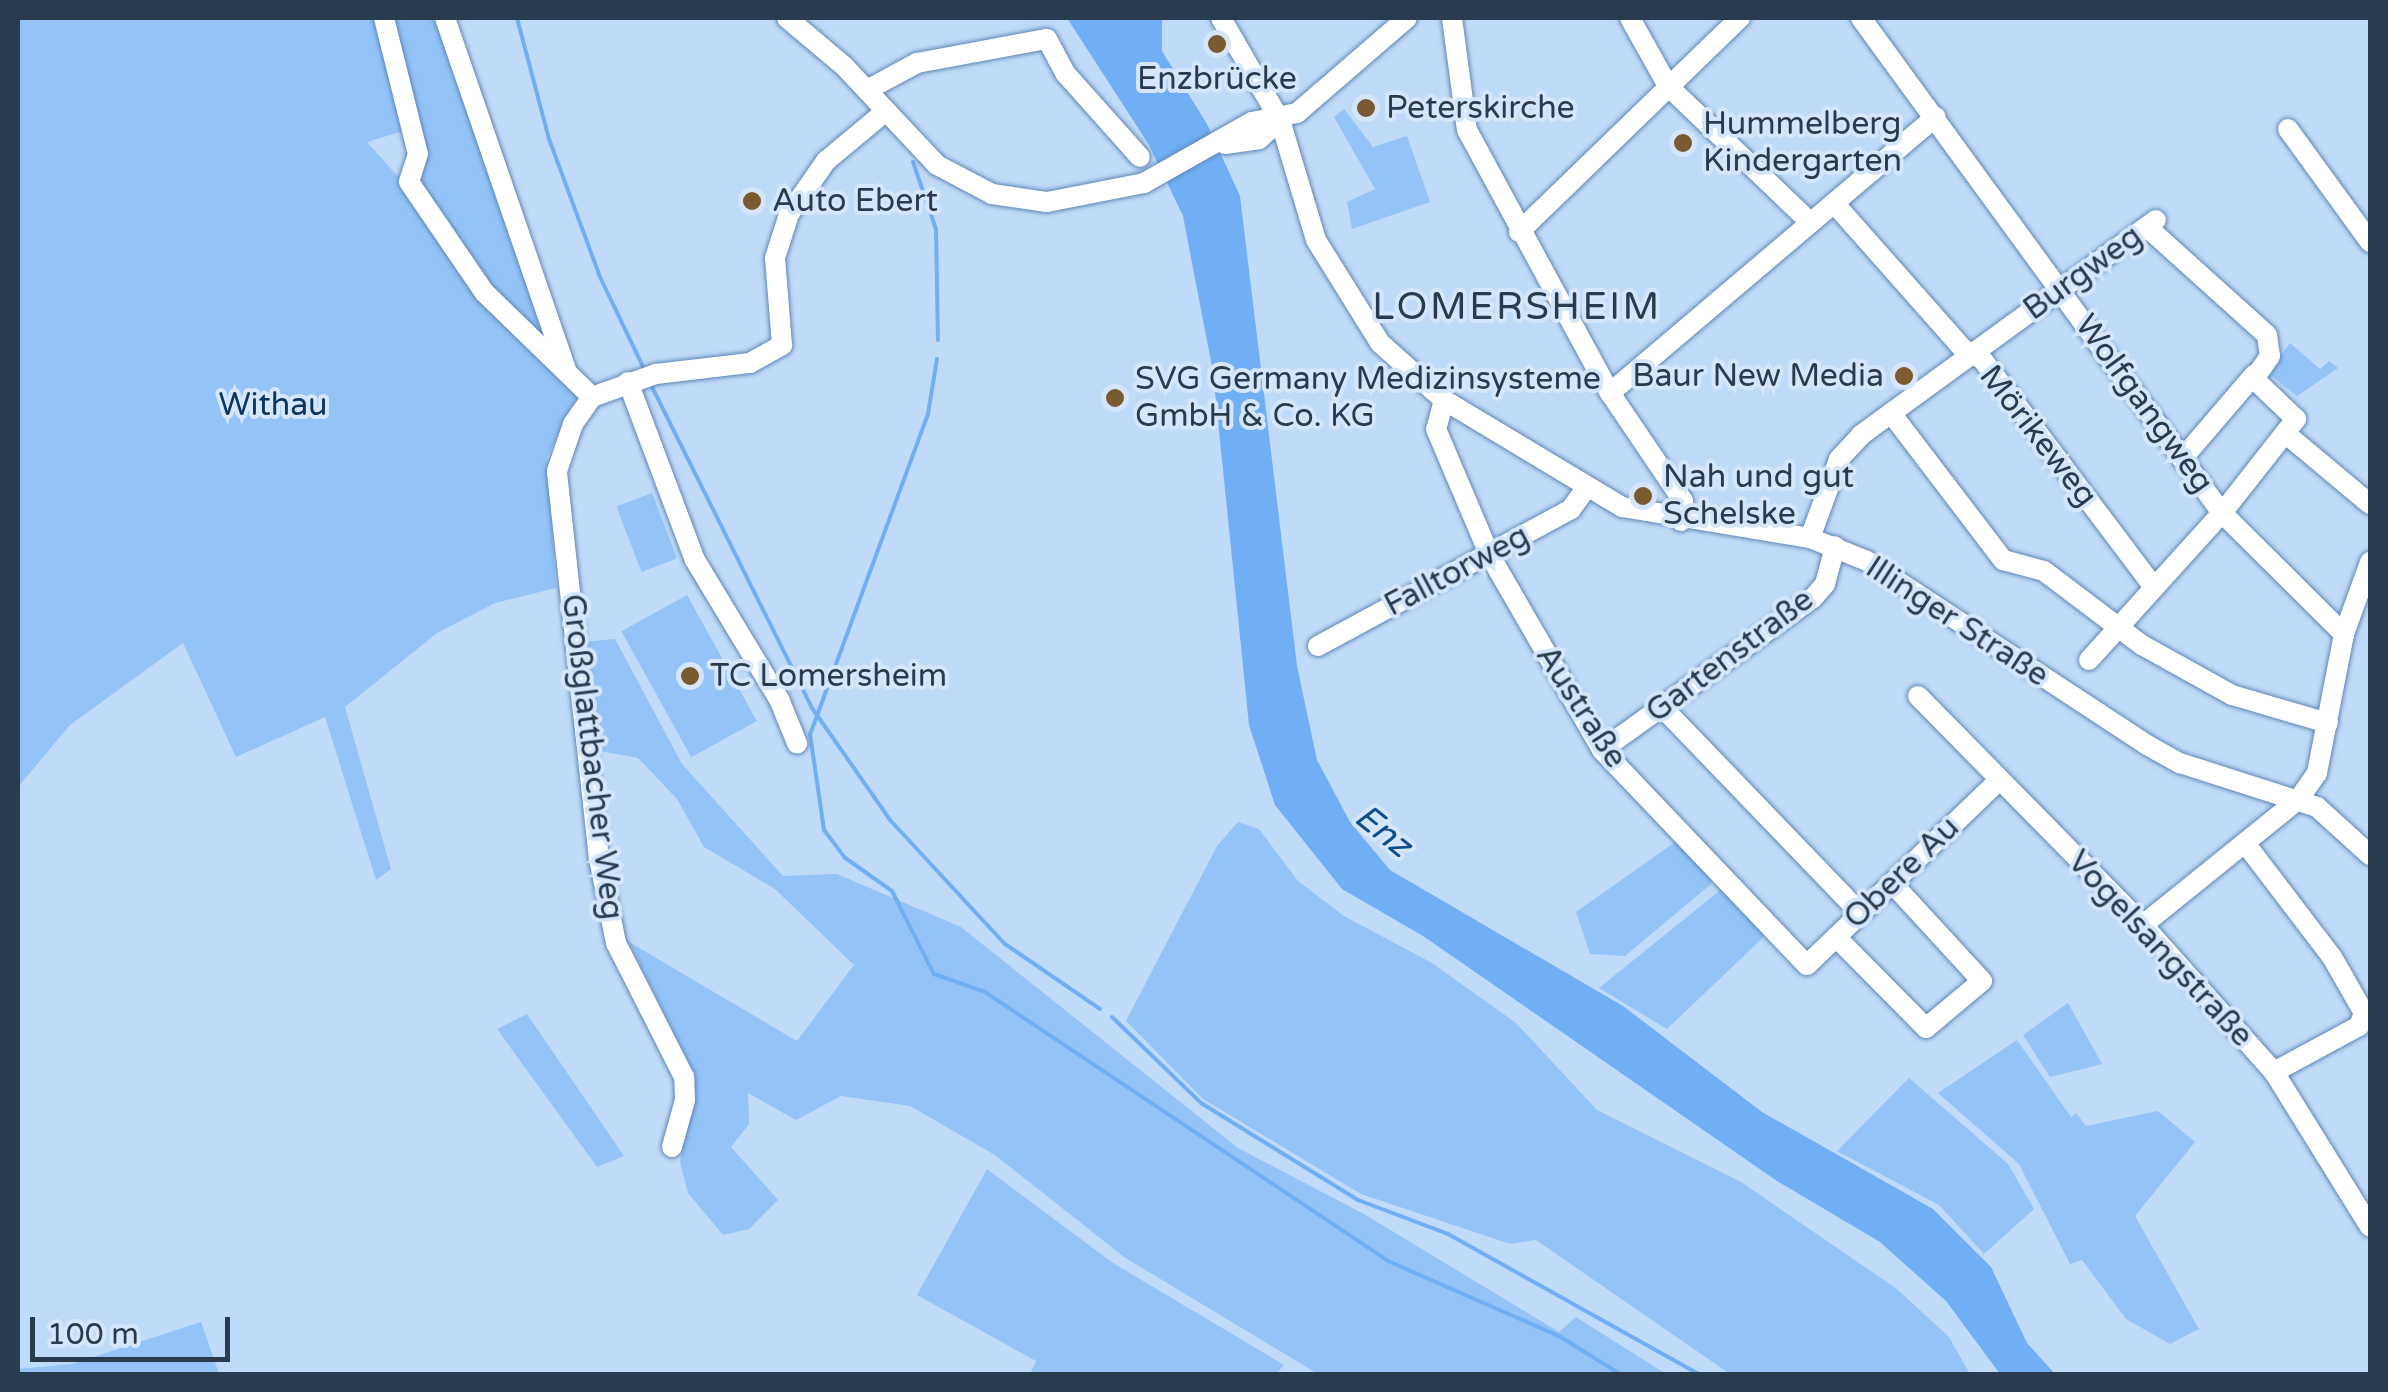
<!DOCTYPE html>
<html>
<head>
<meta charset="utf-8">
<style>
  body { margin:0 }
  #map { position:relative; width:2388px; height:1392px; overflow:hidden; background:#c0daf9; font-family:"Varela Round",sans-serif }
  div>[style] { position:absolute }
  .green>* { inset:0; background:#94c3f8; transform-origin:0 0 }
  .water>* { inset:0; background:#71aff4 }
  .stream>* { height:4px; margin:-2px; padding:0 2px; transform-origin:2px; border-radius:2px; background:#71aff4 }
  .roads { filter:drop-shadow(0 0 2px #5e87b6) drop-shadow(0 0 2px #5e87b6) }
  .minor>* { height:20px; margin:-10px; padding:0 10px; transform-origin:10px; border-radius:10px; background:#fff }
  .dots>* { width:28px; height:28px; translate:-50% -50%; box-sizing:border-box; border:5px solid #d5e6fb; border-radius:50% }
  span { translate:-50% -50%; white-space:nowrap; text-align:center; line-height:1.15; -webkit-text-stroke:8px #d5e6fb; paint-order:stroke }
  .poi-label { font-size:32px; color:#293b4f }
  .left { translate:0 -50%; text-align:left }
  .right { translate:-100% -50%; text-align:right }
  .street-label { font-size:32px; color:#293b4f }
  .park-label { font-size:32px; color:#0b3763 }
  .water-label { font-size:35px; color:#0c4e8c; font-style:italic }
  .quarter-label { font-size:38px; color:#293b4f; letter-spacing:2.5px }
  .frame { position:absolute; inset:0; border:20px solid #293b4f; pointer-events:none }
  .scale { position:absolute; left:30px; top:1317px; width:200px; height:45px; box-sizing:border-box; border:5px solid #293b4f; border-top:0; padding-left:12px; font-size:30px; line-height:35px; white-space:nowrap; color:#293b4f; -webkit-text-stroke:8px #d5e6fb; paint-order:stroke }
</style>
</head>
<body>
<div id="map">
  <div class="green">
    <div style="clip-path:polygon(18px 18px,376px 18px,406px 130px,367px 142px,411px 191px,427px 162px,389px 18px,440px 18px,537px 316px,576px 398px,547px 457px,556px 588px,495px 603px,437px 633px,345px 707px,391px 869px,376px 880px,325px 717px,236px 757px,183px 643px,70px 725px,18px 787px)"></div>
    <div style="clip-path:polygon(1344px 109px,1373px 147px,1407px 136px,1430px 202px,1352px 229px,1347px 202px,1375px 189px,1334px 117px)"></div>
    <div style="clip-path:polygon(2290px 343px,2320px 369px,2329px 361px,2338px 368px,2297px 396px,2268px 373px)"></div>
    <div style="left:652px;top:493px;width:70px;height:38px;rotate:69deg"></div>
    <div style="left:687px;top:595px;width:144px;height:75px;rotate:61deg"></div>
    <div style="clip-path:polygon(615px 639px,682px 764px,783px 876px,837px 874px,961px 927px,1238px 1148px,1364px 1214px,1559px 1332px,1576px 1317px,1666px 1374px,1318px 1374px,1124px 1257px,995px 1155px,910px 1106px,841px 1096px,796px 1120px,748px 1093px,749px 1124px,731px 1147px,778px 1200px,749px 1229px,723px 1235px,688px 1193px,680px 1163px,694px 1073px,629px 942px,797px 1041px,854px 965px,775px 889px,704px 847px,677px 799px,638px 758px,594px 750px,581px 642px)"></div>
    <div style="clip-path:polygon(1238px 822px,1259px 829px,1298px 881px,1344px 916px,1432px 963px,1516px 1023px,1597px 1110px,1741px 1182px,1897px 1289px,1949px 1337px,1970px 1374px,1730px 1374px,1536px 1240px,1510px 1244px,1361px 1194px,1203px 1099px,1126px 1021px,1217px 846px)"></div>
    <div style="clip-path:polygon(1678px 840px,1712px 875px,1711px 884px,1625px 956px,1590px 954px,1576px 912px)"></div>
    <div style="clip-path:polygon(1723px 888px,1769px 932px,1667px 1029px,1599px 988px)"></div>
    <div style="clip-path:polygon(2068px 1003px,2102px 1064px,2050px 1077px,2023px 1035px)"></div>
    <div style="clip-path:polygon(527px 1014px,624px 1156px,597px 1167px,497px 1029px)"></div>
    <div style="clip-path:polygon(2017px 1040px,2071px 1117px,2076px 1113px,2086px 1126px,2158px 1111px,2195px 1142px,2135px 1216px,2199px 1329px,2170px 1344px,2126px 1319px,2082px 1260px,2070px 1264px,2019px 1164px,1938px 1093px)"></div>
    <div style="clip-path:polygon(1909px 1078px,2008px 1164px,2034px 1209px,1984px 1254px,1939px 1205px,1837px 1151px)"></div>
    <div style="clip-path:polygon(987px 1169px,1113px 1263px,1284px 1365px,1276px 1374px,1030px 1374px,1036px 1361px,917px 1295px)"></div>
    <div style="clip-path:polygon(201px 1322px,219px 1374px,18px 1374px,18px 1369px,72px 1364px)"></div>
  </div>
  <div class="water">
    <div style="clip-path:polygon(1067px 18px,1162px 18px,1162px 51px,1207px 124px,1240px 196px,1297px 666px,1317px 760px,1350px 822px,1390px 870px,1623px 1006px,1762px 1112px,1933px 1209px,1991px 1267px,2027px 1343px,2055px 1374px,2000px 1374px,1946px 1301px,1880px 1242px,1777px 1181px,1423px 936px,1342px 889px,1275px 805px,1249px 725px,1213px 372px,1183px 216px,1149px 145px)"></div>
  </div>
  <div class="stream">
    <div style="left:517px;top:18px;width:125px;rotate:75.2deg"></div>
    <div style="left:549px;top:139px;width:147px;rotate:69.7deg"></div>
    <div style="left:600px;top:277px;width:102px;rotate:64.4deg"></div>
    <div style="left:913px;top:162px;width:71px;rotate:71.1deg"></div>
    <div style="left:936px;top:229px;width:111px;rotate:89deg"></div>
    <div style="left:937px;top:359px;width:56px;rotate:99.3deg"></div>
    <div style="left:928px;top:414px;width:341px;rotate:110.2deg"></div>
    <div style="left:810px;top:734px;width:97px;rotate:81.7deg"></div>
    <div style="left:824px;top:830px;width:34px;rotate:53deg"></div>
    <div style="left:844px;top:857px;width:59px;rotate:35.3deg"></div>
    <div style="left:892px;top:891px;width:93px;rotate:63.2deg"></div>
    <div style="left:934px;top:974px;width:54px;rotate:19.4deg"></div>
    <div style="left:985px;top:992px;width:485px;rotate:33.7deg"></div>
    <div style="left:1388px;top:1261px;width:187px;rotate:23.7deg"></div>
    <div style="left:1559px;top:1336px;width:72px;rotate:31.9deg"></div>
    <div style="left:650px;top:383px;width:363px;rotate:63.5deg"></div>
    <div style="left:812px;top:708px;width:136px;rotate:55.1deg"></div>
    <div style="left:890px;top:820px;width:169px;rotate:47.2deg"></div>
    <div style="left:1005px;top:944px;width:115px;rotate:34.4deg"></div>
    <div style="left:1112px;top:1017px;width:124px;rotate:44deg"></div>
    <div style="left:1201px;top:1103px;width:185px;rotate:31.7deg"></div>
    <div style="left:1358px;top:1200px;width:96px;rotate:20.7deg"></div>
    <div style="left:1448px;top:1234px;width:287px;rotate:29.2deg"></div>
  </div>
  <div class="roads">
    <div class="minor">
      <div style="left:384px;top:18px;width:140px;rotate:76deg"></div>
      <div style="left:418px;top:154px;width:29px;rotate:108deg"></div>
      <div style="left:409px;top:182px;width:133px;rotate:55.7deg"></div>
      <div style="left:484px;top:292px;width:151px;rotate:44.2deg"></div>
      <div style="left:445px;top:18px;width:372px;rotate:71deg"></div>
      <div style="left:787px;top:18px;width:75px;rotate:40.1deg"></div>
      <div style="left:844px;top:66px;width:136px;rotate:46.8deg"></div>
      <div style="left:937px;top:165px;width:62px;rotate:27.8deg"></div>
      <div style="left:992px;top:194px;width:56px;rotate:8.3deg"></div>
      <div style="left:1047px;top:202px;width:99px;rotate:-11.1deg"></div>
      <div style="left:1144px;top:183px;width:124px;rotate:-29.5deg"></div>
      <div style="left:1252px;top:122px;width:46px;rotate:-11.3deg"></div>
      <div style="left:1297px;top:113px;width:145px;rotate:-40.8deg"></div>
      <div style="left:1221px;top:18px;width:118px;rotate:60deg"></div>
      <div style="left:1280px;top:120px;width:125px;rotate:73.3deg"></div>
      <div style="left:1316px;top:240px;width:121px;rotate:58.1deg"></div>
      <div style="left:1380px;top:343px;width:86px;rotate:41.7deg"></div>
      <div style="left:1444px;top:400px;width:208px;rotate:31deg"></div>
      <div style="left:1622px;top:507px;width:191px;rotate:9.4deg"></div>
      <div style="left:1810px;top:538px;width:61px;rotate:22deg"></div>
      <div style="left:1867px;top:561px;width:335px;rotate:33.3deg"></div>
      <div style="left:2147px;top:745px;width:38px;rotate:29deg"></div>
      <div style="left:2180px;top:763px;width:144px;rotate:17.8deg"></div>
      <div style="left:2317px;top:807px;width:72px;rotate:42.2deg"></div>
      <div style="left:1452px;top:18px;width:113px;rotate:82.4deg"></div>
      <div style="left:1467px;top:130px;width:299px;rotate:61.5deg"></div>
      <div style="left:1610px;top:393px;width:130px;rotate:55.9deg"></div>
      <div style="left:1683px;top:501px;width:20px;rotate:96deg"></div>
      <div style="left:1630px;top:18px;width:78px;rotate:60.8deg"></div>
      <div style="left:1668px;top:86px;width:197px;rotate:43.8deg"></div>
      <div style="left:1861px;top:18px;width:613px;rotate:53.9deg"></div>
      <div style="left:2222px;top:513px;width:172px;rotate:44.8deg"></div>
      <div style="left:2344px;top:634px;width:142px;rotate:101deg"></div>
      <div style="left:2317px;top:773px;width:32px;rotate:125deg"></div>
      <div style="left:2299px;top:799px;width:201px;rotate:141.1deg"></div>
      <div style="left:867px;top:90px;width:57px;rotate:-28.4deg"></div>
      <div style="left:917px;top:63px;width:132px;rotate:-10.5deg"></div>
      <div style="left:1047px;top:39px;width:40px;rotate:62deg"></div>
      <div style="left:1066px;top:74px;width:111px;rotate:48.3deg"></div>
      <div style="left:2288px;top:129px;width:140px;rotate:54deg"></div>
      <div style="left:1225px;top:144px;width:34px;rotate:-8deg"></div>
      <div style="left:1259px;top:139px;width:28px;rotate:-42deg"></div>
      <div style="left:1834px;top:203px;width:195px;rotate:48.5deg"></div>
      <div style="left:1963px;top:349px;width:21px;rotate:28deg"></div>
      <div style="left:1982px;top:359px;width:286px;rotate:53deg"></div>
      <div style="left:2147px;top:227px;width:161px;rotate:42deg"></div>
      <div style="left:2267px;top:335px;width:21px;rotate:82deg"></div>
      <div style="left:2270px;top:356px;width:28px;rotate:125deg"></div>
      <div style="left:2254px;top:379px;width:58px;rotate:43.6deg"></div>
      <div style="left:2296px;top:419px;width:18px;rotate:128deg"></div>
      <div style="left:2285px;top:433px;width:111px;rotate:39.9deg"></div>
      <div style="left:1519px;top:232px;width:308px;rotate:-44.1deg"></div>
      <div style="left:628px;top:382px;width:190px;rotate:69.4deg"></div>
      <div style="left:695px;top:560px;width:162px;rotate:58.9deg"></div>
      <div style="left:779px;top:699px;width:48px;rotate:67.8deg"></div>
      <div style="left:1610px;top:393px;width:427px;rotate:-40.3deg"></div>
      <div style="left:1444px;top:400px;width:30px;rotate:105deg"></div>
      <div style="left:1436px;top:429px;width:136px;rotate:67deg"></div>
      <div style="left:1489px;top:554px;width:226px;rotate:60deg"></div>
      <div style="left:1602px;top:750px;width:297px;rotate:46.4deg"></div>
      <div style="left:1807px;top:965px;width:264px;rotate:-43.9deg"></div>
      <div style="left:1891px;top:413px;width:185px;rotate:52.7deg"></div>
      <div style="left:2003px;top:560px;width:42px;rotate:15deg"></div>
      <div style="left:2044px;top:571px;width:123px;rotate:37.1deg"></div>
      <div style="left:2142px;top:645px;width:103px;rotate:29.1deg"></div>
      <div style="left:2232px;top:695px;width:100px;rotate:16.3deg"></div>
      <div style="left:2182px;top:459px;width:111px;rotate:-49.4deg"></div>
      <div style="left:1810px;top:538px;width:84px;rotate:-69.8deg"></div>
      <div style="left:1839px;top:459px;width:33px;rotate:-47deg"></div>
      <div style="left:1861px;top:435px;width:365px;rotate:-36.1deg"></div>
      <div style="left:2344px;top:634px;width:77px;rotate:-70.1deg"></div>
      <div style="left:1318px;top:646px;width:288px;rotate:-28.4deg"></div>
      <div style="left:1571px;top:509px;width:27px;rotate:-54deg"></div>
      <div style="left:2089px;top:660px;width:198px;rotate:-47.9deg"></div>
      <div style="left:2222px;top:513px;width:102px;rotate:-51.8deg"></div>
      <div style="left:1918px;top:696px;width:321px;rotate:45.5deg"></div>
      <div style="left:2143px;top:925px;width:197px;rotate:48.3deg"></div>
      <div style="left:2274px;top:1072px;width:182px;rotate:58.2deg"></div>
      <div style="left:1662px;top:707px;width:286px;rotate:46.1deg"></div>
      <div style="left:1602px;top:750px;width:260px;rotate:-35.8deg"></div>
      <div style="left:1813px;top:598px;width:18px;rotate:-49deg"></div>
      <div style="left:1825px;top:584px;width:39px;rotate:-75deg"></div>
      <div style="left:2245px;top:843px;width:143px;rotate:52.7deg"></div>
      <div style="left:2332px;top:957px;width:64px;rotate:60.3deg"></div>
      <div style="left:2364px;top:1013px;width:14px;rotate:111deg"></div>
      <div style="left:2359px;top:1026px;width:97px;rotate:151.6deg"></div>
      <div style="left:1836px;top:937px;width:128px;rotate:45.3deg"></div>
      <div style="left:1926px;top:1028px;width:73px;rotate:-40deg"></div>
      <div style="left:1982px;top:981px;width:133px;rotate:-132.6deg"></div>
      <div style="left:672px;top:1147px;width:49px;rotate:-74.5deg"></div>
      <div style="left:685px;top:1100px;width:23px;rotate:-92deg"></div>
      <div style="left:684px;top:1077px;width:150px;rotate:-116.9deg"></div>
      <div style="left:616px;top:943px;width:86px;rotate:-101.4deg"></div>
      <div style="left:599px;top:859px;width:390px;rotate:-96.2deg"></div>
      <div style="left:557px;top:471px;width:50px;rotate:-71.2deg"></div>
      <div style="left:573px;top:424px;width:33px;rotate:-55deg"></div>
      <div style="left:592px;top:397px;width:68px;rotate:-19.8deg"></div>
      <div style="left:656px;top:374px;width:95px;rotate:-6.7deg"></div>
      <div style="left:750px;top:363px;width:37px;rotate:-29deg"></div>
      <div style="left:782px;top:345px;width:87px;rotate:-94.6deg"></div>
      <div style="left:775px;top:258px;width:46px;rotate:-72.3deg"></div>
      <div style="left:789px;top:214px;width:65px;rotate:-55.1deg"></div>
      <div style="left:826px;top:161px;width:78px;rotate:-39.8deg"></div>
    </div>
  </div>
  <div class="dots">
    <div style="left:1217px;top:44px;background:#7a5a30"></div>
    <div style="left:1366px;top:108px;background:#7a5a30"></div>
    <div style="left:1683px;top:143px;background:#7a5a30"></div>
    <div style="left:752px;top:201px;background:#7a5a30"></div>
    <div style="left:1904px;top:376px;background:#7a5a30"></div>
    <div style="left:1115px;top:398px;background:#7a5a30"></div>
    <div style="left:1643px;top:496px;background:#7a5a30"></div>
    <div style="left:690px;top:676px;background:#7a5a30"></div>
  </div>
  <div class="poi-label">
    <span style="left:1217px;top:79px">Enzbrücke</span>
    <span class="left" style="left:1386px;top:108px">Peterskirche</span>
    <span class="left" style="left:1703px;top:143px">Hummelberg<br>Kindergarten</span>
    <span class="left" style="left:772px;top:201px">Auto Ebert</span>
    <span class="right" style="left:1884px;top:376px">Baur New Media</span>
    <span class="left" style="left:1135px;top:398px">SVG Germany Medizinsysteme<br>GmbH &amp; Co. KG</span>
    <span class="left" style="left:1663px;top:496px">Nah und gut<br>Schelske</span>
    <span class="left" style="left:710px;top:676px">TC Lomersheim</span>
  </div>
  <div class="street-label">
    <span style="left:2083px;top:273px;rotate:-36deg">Burgweg</span>
    <span style="left:2144px;top:404px;rotate:54deg">Wolfgangweg</span>
    <span style="left:2038px;top:436px;rotate:52deg">Mörikeweg</span>
    <span style="left:1457px;top:571px;rotate:-28deg">Falltorweg</span>
    <span style="left:1957px;top:622px;rotate:33deg">Illinger Straße</span>
    <span style="left:1730px;top:656px;rotate:-37deg">Gartenstraße</span>
    <span style="left:1581px;top:707px;rotate:57deg">Austraße</span>
    <span style="left:592px;top:757px;rotate:83deg">Großglattbacher Weg</span>
    <span style="left:1902px;top:873px;rotate:-44deg">Obere Au</span>
    <span style="left:2160px;top:949px;rotate:47deg">Vogelsangstraße</span>
  </div>
  <div class="park-label">
    <span style="left:273px;top:405px">Withau</span>
  </div>
  <div class="water-label">
    <span style="left:1383px;top:831px;rotate:39deg">Enz</span>
  </div>
  <div class="quarter-label">
    <span style="left:1517px;top:308px">LOMERSHEIM</span>
  </div>
  <div class="frame"></div>
  <div class="scale">100 m</div>
</div>
</body>
</html>
